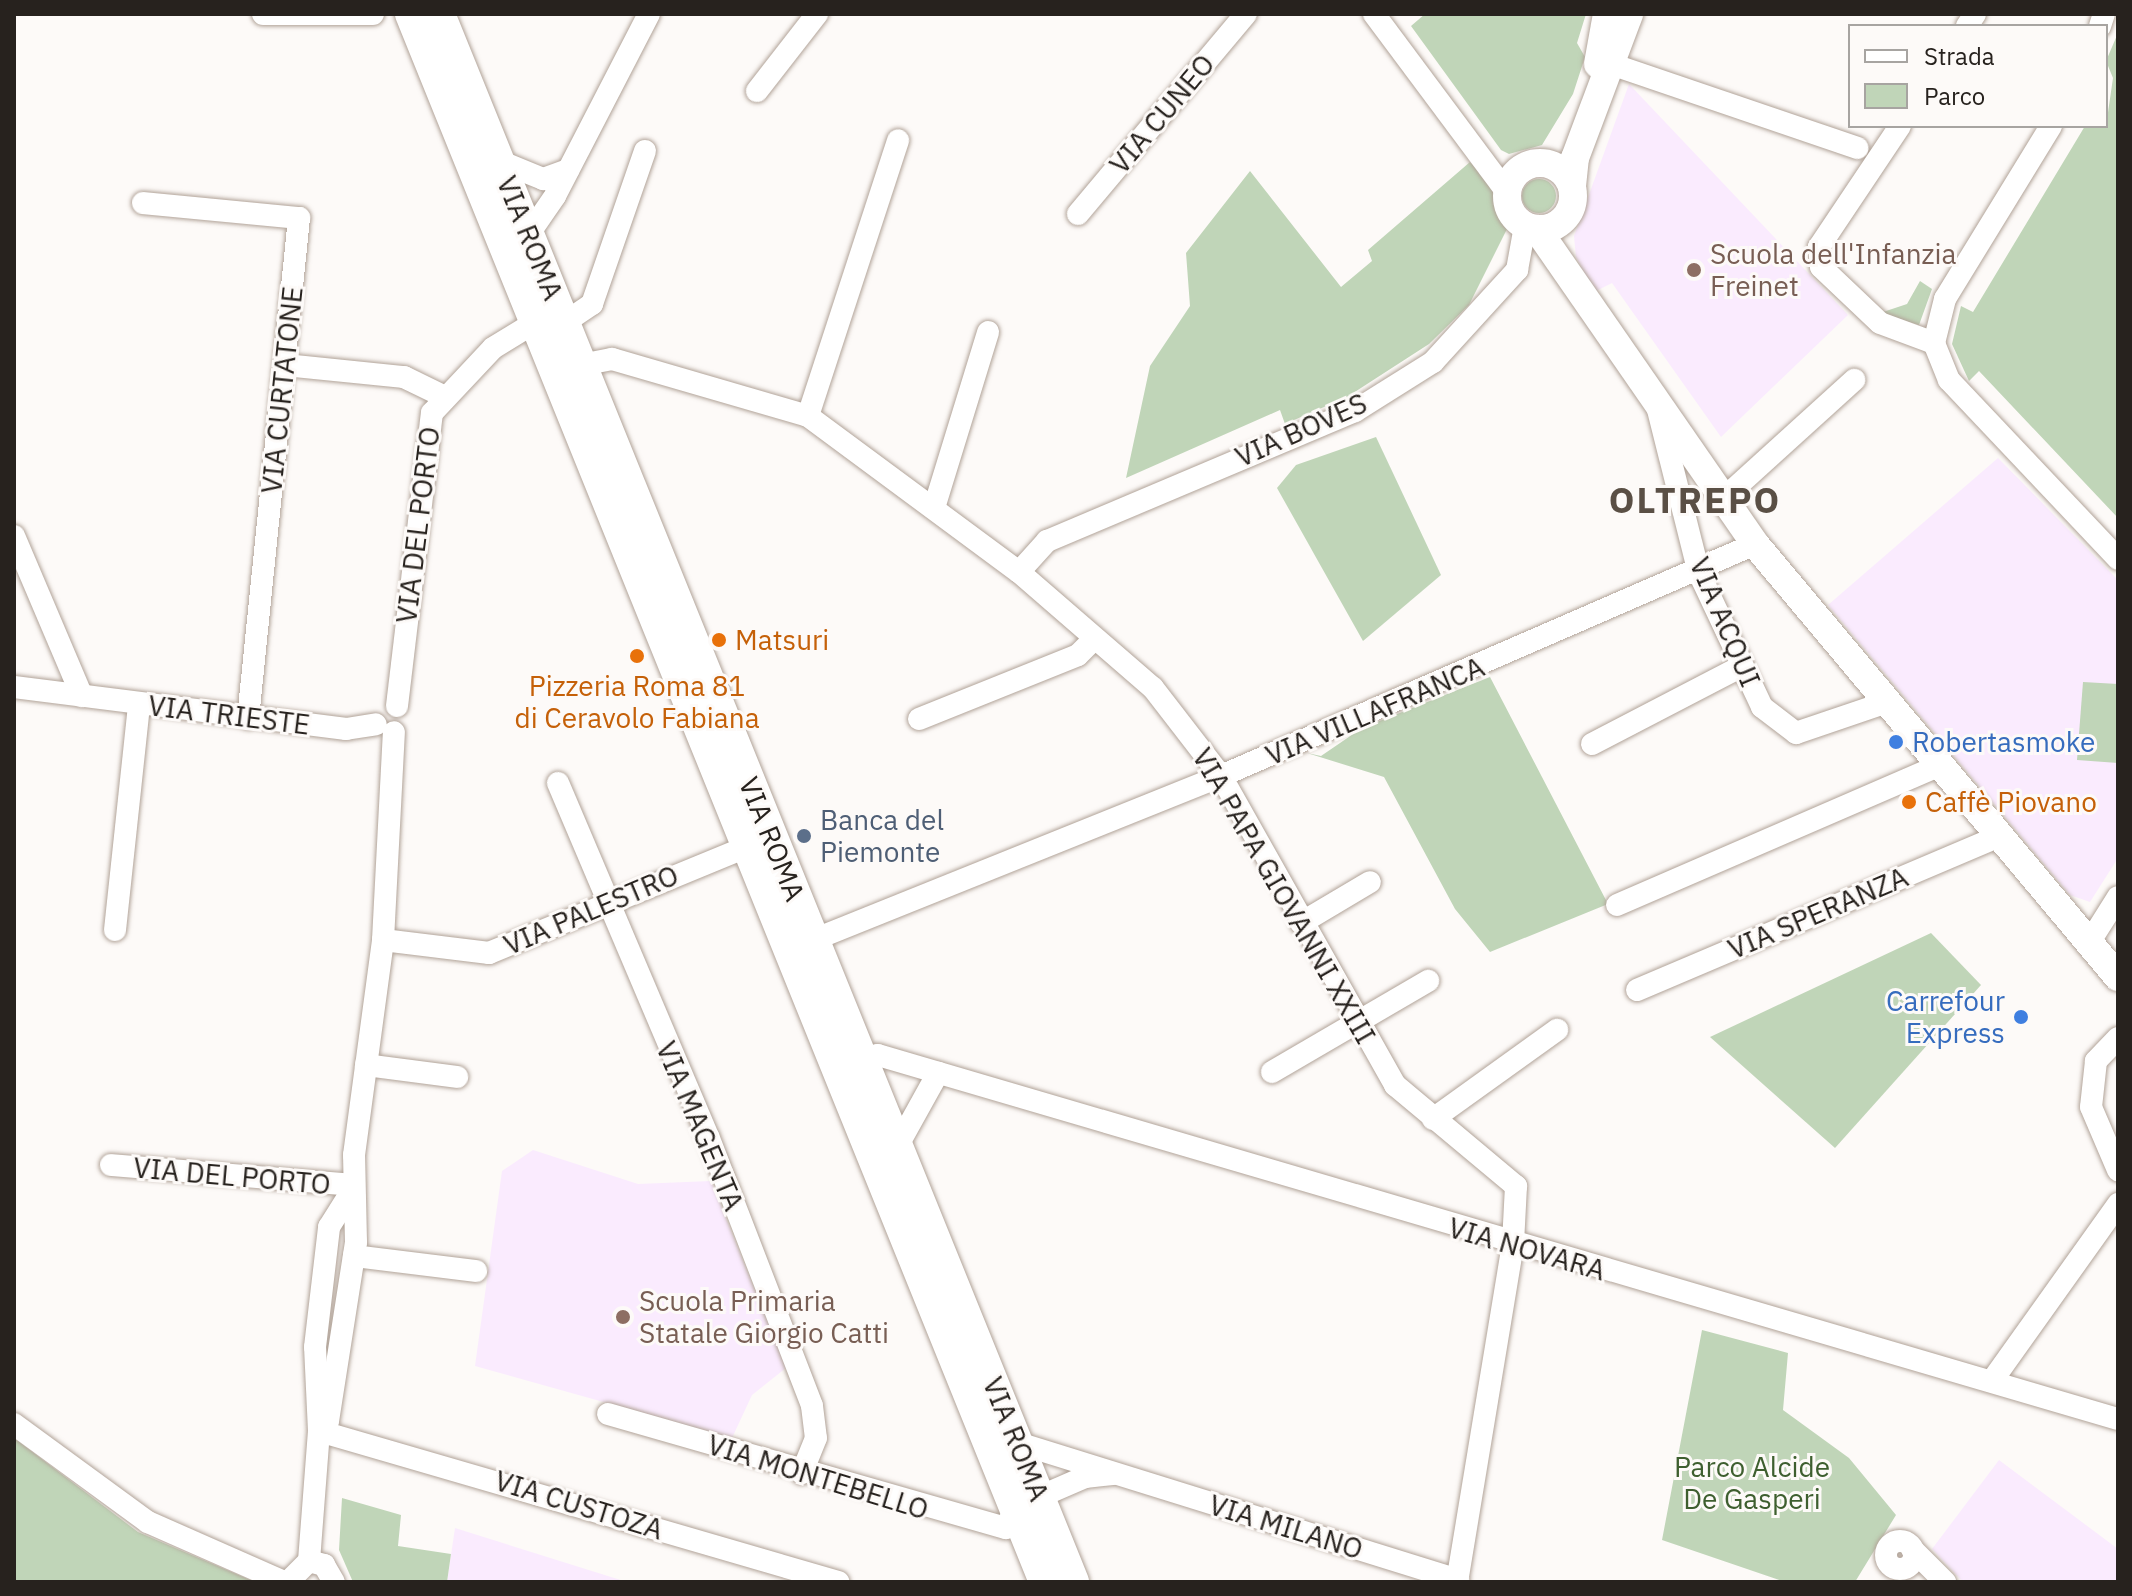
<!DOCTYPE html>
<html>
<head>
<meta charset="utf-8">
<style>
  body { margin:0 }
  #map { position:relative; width:2132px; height:1596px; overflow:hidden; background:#fdfaf8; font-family:"IBM Plex Sans",sans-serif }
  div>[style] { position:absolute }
  .education>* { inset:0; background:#faebfe }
  .green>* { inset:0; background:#c0d5b8 }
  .round { border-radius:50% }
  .roads { filter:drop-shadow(0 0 2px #b1a398) drop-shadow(0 0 2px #b1a398) }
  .minor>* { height:22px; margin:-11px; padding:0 11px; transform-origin:11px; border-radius:11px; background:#fff }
  .minor>.ring { margin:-11px; padding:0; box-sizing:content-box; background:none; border:22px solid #fff; border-radius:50% }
  .tertiary>* { height:28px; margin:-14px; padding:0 14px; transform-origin:14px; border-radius:14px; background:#fff }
  .tertiary>.ring { margin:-14px; padding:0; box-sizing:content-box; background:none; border:28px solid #fff; border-radius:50% }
  .secondary>* { height:32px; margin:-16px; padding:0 16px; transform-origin:16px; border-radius:16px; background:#fff }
  .dots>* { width:22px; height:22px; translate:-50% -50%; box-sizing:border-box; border:4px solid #fdfaf8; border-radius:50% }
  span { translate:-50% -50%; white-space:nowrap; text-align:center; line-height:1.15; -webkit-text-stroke:6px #fdfaf8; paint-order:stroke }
  .street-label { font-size:28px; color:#27221e }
  .education-label { font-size:28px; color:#785e54 }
  .left { translate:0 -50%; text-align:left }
  .food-label { font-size:28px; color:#c56008 }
  .shop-label { font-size:28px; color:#366cbe }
  .right { translate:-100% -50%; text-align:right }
  .service-label { font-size:28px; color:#4e5e75 }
  .park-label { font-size:28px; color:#3e5f2f }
  .district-label { font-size:36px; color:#5a4f45; font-weight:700; letter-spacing:2px }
  .frame { position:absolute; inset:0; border:16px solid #27221e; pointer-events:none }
  .legend { position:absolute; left:1848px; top:24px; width:260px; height:104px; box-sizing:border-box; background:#fdfaf8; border:2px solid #a7a4a1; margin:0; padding:10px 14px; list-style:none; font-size:24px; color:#27221e }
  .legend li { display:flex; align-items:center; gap:16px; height:40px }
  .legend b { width:40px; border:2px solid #a7a4a1 }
</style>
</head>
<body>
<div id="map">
  <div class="education">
    <div style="clip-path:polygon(1629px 84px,1848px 315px,1721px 437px,1612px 283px,1594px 292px,1576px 257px,1574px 236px)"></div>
    <div style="clip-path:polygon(1998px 458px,2118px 580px,2118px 858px,2090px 902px,2070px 895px,1828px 605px)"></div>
    <div style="clip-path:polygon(533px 1150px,638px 1184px,711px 1181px,786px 1368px,752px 1395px,732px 1438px,475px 1366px,502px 1171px)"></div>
    <div style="clip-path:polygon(1999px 1460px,2118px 1549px,2118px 1582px,1963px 1582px,1932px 1549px)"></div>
    <div style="clip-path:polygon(455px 1528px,627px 1582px,447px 1582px)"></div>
  </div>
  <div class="green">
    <div style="clip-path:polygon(1425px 14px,1586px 14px,1577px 43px,1585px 57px,1573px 94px,1542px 145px,1509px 154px,1501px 150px,1411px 26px)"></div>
    <div style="clip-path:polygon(2118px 33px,2118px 518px,1979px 371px,1969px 381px,1952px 344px,1961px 306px,1973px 312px,2085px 126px,2106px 126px,2113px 78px,2106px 61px)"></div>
    <div style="clip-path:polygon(1470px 162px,1494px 187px,1508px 227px,1469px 305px,1429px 344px,1347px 397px,1285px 424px,1280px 410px,1126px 478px,1150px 366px,1190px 306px,1186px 253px,1250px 171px,1341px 287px,1372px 261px,1368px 250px)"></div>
    <div class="round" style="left:1522px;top:179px;width:34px;height:34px"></div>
    <div style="clip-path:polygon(1920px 281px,1932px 289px,1919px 325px,1880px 313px,1907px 304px)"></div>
    <div style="clip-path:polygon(1376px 437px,1441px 575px,1363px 641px,1277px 488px,1296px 465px)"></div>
    <div style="clip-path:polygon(1490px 677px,1608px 904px,1490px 952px,1455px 909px,1384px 777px,1307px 753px,1321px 756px,1362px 728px)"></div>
    <div style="clip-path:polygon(2083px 682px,2118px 684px,2118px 763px,2077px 760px)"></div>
    <div style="clip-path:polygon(1931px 933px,1981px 985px,1835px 1148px,1710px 1037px)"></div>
    <div style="clip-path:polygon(1702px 1330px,1788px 1353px,1783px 1410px,1849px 1458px,1896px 1515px,1855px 1582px,1785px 1582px,1662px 1540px)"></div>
    <div style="clip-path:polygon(14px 1438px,138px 1532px,255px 1582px,14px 1582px)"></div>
    <div style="clip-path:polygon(342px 1498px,401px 1515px,398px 1546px,451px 1554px,447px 1582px,353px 1582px,339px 1550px)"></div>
  </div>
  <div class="roads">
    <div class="minor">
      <div style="left:263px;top:14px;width:110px"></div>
      <div style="left:1374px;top:14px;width:221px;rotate:53.3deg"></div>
      <div style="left:1967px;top:26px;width:14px;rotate:-56deg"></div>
      <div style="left:2100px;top:26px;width:13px;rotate:-72deg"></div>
      <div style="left:1599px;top:60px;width:273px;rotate:18.8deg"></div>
      <div style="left:757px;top:91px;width:98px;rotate:-52.1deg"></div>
      <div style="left:1900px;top:126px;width:146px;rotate:123.8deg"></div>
      <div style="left:1819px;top:247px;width:20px;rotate:84deg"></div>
      <div style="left:1821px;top:267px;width:81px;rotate:43.5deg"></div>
      <div style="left:1880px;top:323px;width:58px;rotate:20.3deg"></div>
      <div style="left:2051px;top:126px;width:203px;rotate:121.5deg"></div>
      <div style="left:1945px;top:299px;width:45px;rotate:104deg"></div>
      <div style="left:1934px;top:343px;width:40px;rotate:68deg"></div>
      <div style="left:1949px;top:380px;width:246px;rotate:46.6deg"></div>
      <div style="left:499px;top:161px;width:48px;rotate:22.2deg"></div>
      <div style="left:543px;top:179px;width:27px;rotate:-20deg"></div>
      <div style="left:143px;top:203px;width:157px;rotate:5.5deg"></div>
      <div style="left:299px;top:218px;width:503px;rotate:95.82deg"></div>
      <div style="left:1078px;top:214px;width:261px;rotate:-50deg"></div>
      <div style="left:522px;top:244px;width:58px;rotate:-55.5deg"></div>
      <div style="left:555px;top:196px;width:205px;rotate:-62.7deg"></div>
      <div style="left:564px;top:323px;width:34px;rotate:-34deg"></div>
      <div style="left:592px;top:304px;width:162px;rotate:-70.9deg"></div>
      <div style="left:285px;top:365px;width:120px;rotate:5.8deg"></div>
      <div style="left:404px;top:377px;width:46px;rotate:26deg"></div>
      <div style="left:581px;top:365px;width:32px;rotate:-11deg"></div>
      <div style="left:612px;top:359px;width:204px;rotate:16.2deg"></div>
      <div style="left:808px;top:416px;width:262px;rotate:36.5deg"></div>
      <div style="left:1019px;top:572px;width:177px;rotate:40.9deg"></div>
      <div style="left:1153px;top:688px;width:111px;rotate:52.3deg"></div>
      <div style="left:1221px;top:776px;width:355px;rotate:60.6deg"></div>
      <div style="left:1395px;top:1085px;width:158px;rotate:39.9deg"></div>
      <div style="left:1516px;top:1186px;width:58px;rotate:93deg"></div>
      <div style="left:1513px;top:1244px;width:343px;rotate:99.4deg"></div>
      <div style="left:1658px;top:410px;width:168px;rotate:75.9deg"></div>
      <div style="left:1699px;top:573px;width:148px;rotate:64.8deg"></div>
      <div style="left:1762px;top:707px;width:43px;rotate:37.4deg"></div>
      <div style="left:1796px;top:733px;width:96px;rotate:-18.8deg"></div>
      <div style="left:808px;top:416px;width:290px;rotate:-71.9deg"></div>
      <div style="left:1724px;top:498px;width:176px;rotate:-42.2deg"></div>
      <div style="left:934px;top:508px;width:184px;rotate:-72.9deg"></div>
      <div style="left:14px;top:536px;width:174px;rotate:67deg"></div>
      <div style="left:1019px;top:572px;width:42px;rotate:-47.9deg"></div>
      <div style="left:1047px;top:541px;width:334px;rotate:-22.9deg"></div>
      <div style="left:1355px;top:411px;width:92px;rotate:-32.1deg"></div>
      <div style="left:1433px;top:362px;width:125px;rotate:-47.6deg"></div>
      <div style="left:1517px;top:270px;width:45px;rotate:-79.7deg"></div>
      <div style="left:14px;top:687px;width:335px;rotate:7.2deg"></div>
      <div style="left:346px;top:729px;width:30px;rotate:-9deg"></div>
      <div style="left:397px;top:706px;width:295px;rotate:-83.2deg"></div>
      <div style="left:432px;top:413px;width:89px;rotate:-46.8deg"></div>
      <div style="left:493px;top:348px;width:63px;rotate:-31.4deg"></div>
      <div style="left:919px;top:719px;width:171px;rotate:-21.9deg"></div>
      <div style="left:1078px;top:655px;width:23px;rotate:-45deg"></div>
      <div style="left:1592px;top:744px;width:167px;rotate:-27.5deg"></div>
      <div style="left:558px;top:783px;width:384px;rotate:67deg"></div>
      <div style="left:708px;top:1136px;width:289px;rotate:68.9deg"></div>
      <div style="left:812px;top:1406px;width:32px;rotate:83deg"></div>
      <div style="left:816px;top:1438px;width:38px;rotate:112deg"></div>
      <div style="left:1617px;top:905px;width:352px;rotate:-23.4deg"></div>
      <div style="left:1301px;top:923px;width:80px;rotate:-30.7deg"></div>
      <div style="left:115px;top:930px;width:227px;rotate:-83.9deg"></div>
      <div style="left:383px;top:940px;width:107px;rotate:7deg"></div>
      <div style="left:489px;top:953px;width:280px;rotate:-22.4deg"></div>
      <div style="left:813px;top:940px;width:440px;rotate:-21.9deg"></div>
      <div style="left:1221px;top:776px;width:582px;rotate:-23.48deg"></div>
      <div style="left:2089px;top:943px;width:54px;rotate:-57.8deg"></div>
      <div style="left:1637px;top:990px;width:393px;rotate:-23deg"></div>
      <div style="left:2118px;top:1038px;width:32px;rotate:134deg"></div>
      <div style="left:2096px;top:1061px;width:46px;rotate:96.2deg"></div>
      <div style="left:2091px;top:1107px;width:69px;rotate:66.8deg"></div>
      <div style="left:861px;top:1058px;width:17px;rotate:-10deg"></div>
      <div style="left:878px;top:1055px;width:1292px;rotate:16.36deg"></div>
      <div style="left:366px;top:1065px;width:92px;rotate:7.5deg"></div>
      <div style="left:1272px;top:1072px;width:181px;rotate:-30.3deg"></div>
      <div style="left:1433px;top:1119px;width:153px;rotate:-35.7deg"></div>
      <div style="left:897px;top:1147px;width:85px;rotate:-61deg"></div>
      <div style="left:111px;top:1165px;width:242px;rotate:4.7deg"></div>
      <div style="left:354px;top:1256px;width:123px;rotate:7deg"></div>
      <div style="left:1994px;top:1378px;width:214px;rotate:-54.5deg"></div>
      <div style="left:608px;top:1414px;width:414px;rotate:16deg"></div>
      <div style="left:1006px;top:1528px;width:23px;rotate:-65deg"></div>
      <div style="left:1016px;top:1507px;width:75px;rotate:-23.5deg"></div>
      <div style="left:1085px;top:1477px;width:30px;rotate:-6deg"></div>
      <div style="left:14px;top:1424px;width:166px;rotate:36.2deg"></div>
      <div style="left:148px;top:1522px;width:149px;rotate:23.8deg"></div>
      <div style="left:319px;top:1431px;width:13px;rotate:-48deg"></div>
      <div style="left:328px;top:1421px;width:181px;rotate:-81.1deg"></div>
      <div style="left:356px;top:1242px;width:87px;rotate:-91.3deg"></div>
      <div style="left:354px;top:1155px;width:217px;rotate:-82.3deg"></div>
      <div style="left:383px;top:940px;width:208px;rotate:-87deg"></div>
      <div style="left:319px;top:1431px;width:541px;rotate:16.22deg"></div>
      <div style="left:1018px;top:1443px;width:461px;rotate:17.3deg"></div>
      <div class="ring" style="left:1886px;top:1541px;width:6px;height:6px"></div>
      <div style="left:1912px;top:1549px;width:47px;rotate:45deg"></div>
      <div style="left:309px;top:1561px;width:130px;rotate:-85.6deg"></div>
      <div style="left:319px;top:1431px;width:84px;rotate:-92.7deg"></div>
      <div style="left:315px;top:1347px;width:121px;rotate:-83.3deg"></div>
      <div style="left:329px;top:1227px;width:41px;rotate:-57.8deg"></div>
      <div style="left:288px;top:1582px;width:30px;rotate:-45deg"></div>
      <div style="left:309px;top:1561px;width:16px;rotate:15deg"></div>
      <div style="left:324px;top:1565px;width:20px;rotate:60deg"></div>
    </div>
    <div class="tertiary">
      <div style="left:1598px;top:64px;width:51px;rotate:-79.8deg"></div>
      <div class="ring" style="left:1507px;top:163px;width:38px;height:38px"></div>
      <div style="left:1572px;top:186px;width:28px;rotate:-84deg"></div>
      <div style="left:1575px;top:158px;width:154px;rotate:-69.4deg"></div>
      <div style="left:1537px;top:229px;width:383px;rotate:55.3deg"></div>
      <div style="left:1755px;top:544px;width:565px;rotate:50.03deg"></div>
    </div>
    <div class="secondary">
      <div style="left:411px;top:14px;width:1691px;rotate:67.98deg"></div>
      <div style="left:439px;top:14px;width:1691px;rotate:67.98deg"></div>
    </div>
  </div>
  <div class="dots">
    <div style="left:1694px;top:270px;background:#8d6e63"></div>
    <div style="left:719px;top:640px;background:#e8710a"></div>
    <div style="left:637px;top:656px;background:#e8710a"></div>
    <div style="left:1896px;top:742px;background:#3f7fe0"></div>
    <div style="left:1909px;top:802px;background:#e8710a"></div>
    <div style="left:804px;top:836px;background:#5c6f8a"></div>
    <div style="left:2021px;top:1017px;background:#3f7fe0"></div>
    <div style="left:623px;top:1317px;background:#8d6e63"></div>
  </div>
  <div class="street-label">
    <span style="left:1162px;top:114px;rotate:-50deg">VIA CUNEO</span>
    <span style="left:530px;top:238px;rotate:68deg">VIA ROMA</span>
    <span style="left:282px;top:390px;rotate:-84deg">VIA CURTATONE</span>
    <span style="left:1301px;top:430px;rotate:-24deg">VIA BOVES</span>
    <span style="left:418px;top:525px;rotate:-83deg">VIA DEL PORTO</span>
    <span style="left:1725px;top:622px;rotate:67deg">VIA ACQUI</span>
    <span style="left:1375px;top:711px;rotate:-23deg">VIA VILLAFRANCA</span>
    <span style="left:229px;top:715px;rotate:7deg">VIA TRIESTE</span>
    <span style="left:772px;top:839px;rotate:68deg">VIA ROMA</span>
    <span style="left:1284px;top:896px;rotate:60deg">VIA PAPA GIOVANNI XXIII</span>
    <span style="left:591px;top:910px;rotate:-23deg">VIA PALESTRO</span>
    <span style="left:1818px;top:913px;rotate:-23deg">VIA SPERANZA</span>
    <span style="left:700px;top:1126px;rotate:67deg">VIA MAGENTA</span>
    <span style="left:232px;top:1176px;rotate:5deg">VIA DEL PORTO</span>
    <span style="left:1527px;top:1249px;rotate:16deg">VIA NOVARA</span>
    <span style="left:1016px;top:1439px;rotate:68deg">VIA ROMA</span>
    <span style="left:818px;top:1477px;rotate:17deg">VIA MONTEBELLO</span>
    <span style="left:579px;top:1505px;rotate:17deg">VIA CUSTOZA</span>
    <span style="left:1286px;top:1527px;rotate:17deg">VIA MILANO</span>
  </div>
  <div class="education-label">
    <span class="left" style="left:1710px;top:270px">Scuola dell'Infanzia<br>Freinet</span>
    <span class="left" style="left:639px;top:1317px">Scuola Primaria<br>Statale Giorgio Catti</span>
  </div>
  <div class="food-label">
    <span class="left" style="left:735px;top:640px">Matsuri</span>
    <span style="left:637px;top:702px">Pizzeria Roma 81<br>di Ceravolo Fabiana</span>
    <span class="left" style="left:1925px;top:802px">Caffè Piovano</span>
  </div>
  <div class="shop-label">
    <span class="left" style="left:1912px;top:742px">Robertasmoke</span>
    <span class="right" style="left:2005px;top:1017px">Carrefour<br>Express</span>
  </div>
  <div class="service-label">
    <span class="left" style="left:820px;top:836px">Banca del<br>Piemonte</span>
  </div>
  <div class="park-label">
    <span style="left:1752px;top:1483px">Parco Alcide<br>De Gasperi</span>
  </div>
  <div class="district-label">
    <span style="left:1695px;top:500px">OLTREPO</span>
  </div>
  <div class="frame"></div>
  <ul class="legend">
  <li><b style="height:10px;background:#fff"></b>Strada</li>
  <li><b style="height:22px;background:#c0d5b8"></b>Parco</li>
  </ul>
</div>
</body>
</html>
